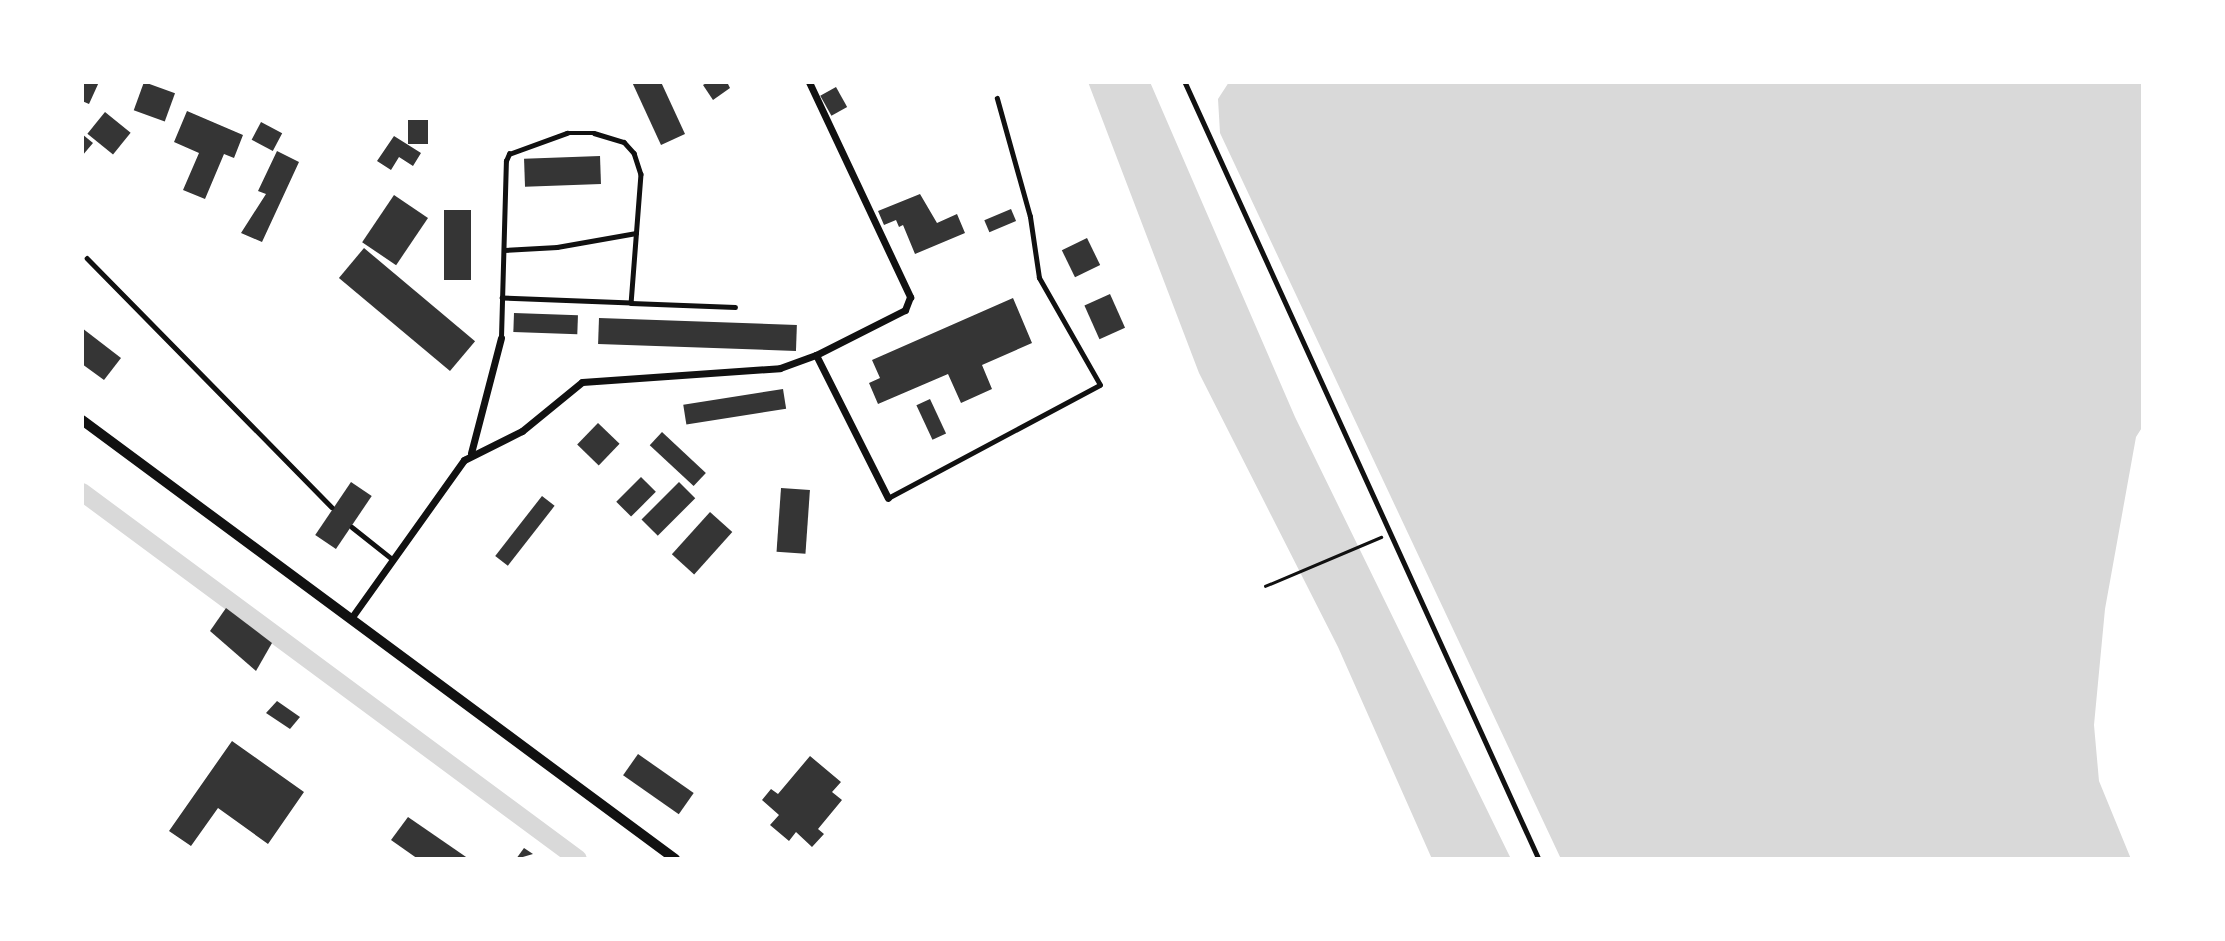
<!DOCTYPE html>
<html>
<head>
<meta charset="utf-8">
<style>
  body { margin:0 }
  #map { position:relative; width:2225px; height:941px; overflow:hidden; background:#fff; font-family:"Work Sans",sans-serif }
  div>[style] { position:absolute }
  .water>* { inset:0; background:#d9d9d9 }
  .canal>* { height:18px; margin:-9px; padding:0 9px; transform-origin:9px; border-radius:9px; background:#d9d9d9 }
  .building>* { inset:0; background:#353535; transform-origin:0 0 }
  .path>* { height:2.5px; margin:-1.25px; padding:0 1.25px; transform-origin:1.25px; border-radius:1.25px; background:#111 }
  .service>* { height:4.5px; margin:-2.25px; padding:0 2.25px; transform-origin:2.25px; border-radius:2.25px; background:#111 }
  .minor>* { height:7px; margin:-3.5px; padding:0 3.5px; transform-origin:3.5px; border-radius:3.5px; background:#111 }
  .tertiary>* { height:10px; margin:-5px; padding:0 5px; transform-origin:5px; border-radius:5px; background:#111 }
  span { translate:-50% -50%; white-space:nowrap; text-align:center; line-height:1.15; -webkit-text-stroke:5px #fff; paint-order:stroke }
  .frame { position:absolute; inset:0; border:84px solid #fff; pointer-events:none }
</style>
</head>
<body>
<div id="map">
  <div class="water">
    <div style="clip-path:polygon(1088px 82px,1150px 82px,1295px 417px,1511px 859px,1432px 859px,1338px 647px,1199px 373px)"></div>
    <div style="clip-path:polygon(1229px 82px,2143px 82px,2143px 426px,2136px 437px,2105px 609px,2094px 725px,2099px 781px,2131px 859px,1561px 859px,1220px 133px,1218px 99px)"></div>
  </div>
  <div class="canal">
    <div style="left:82px;top:492px;width:617px;rotate:36.5deg"></div>
  </div>
  <div class="building">
    <div style="clip-path:polygon(82px 82px,99px 82px,89px 104px,82px 101px)"></div>
    <div style="left:144px;top:82px;width:33px;height:30px;rotate:20deg"></div>
    <div style="clip-path:polygon(632px 82px,661px 82px,685px 134px,661px 145px)"></div>
    <div style="clip-path:polygon(708px 82px,727px 82px,730px 88px,713px 100px,703px 85px)"></div>
    <div style="left:836px;top:87px;width:23px;height:18px;rotate:61deg"></div>
    <div style="clip-path:polygon(187px 111px,243px 135px,234px 158px,224px 154px,205px 199px,183px 190px,199px 153px,174px 142px)"></div>
    <div style="left:105px;top:112px;width:33px;height:28px;rotate:39deg"></div>
    <div style="left:408px;top:120px;width:20px;height:24px"></div>
    <div style="left:261px;top:122px;width:24px;height:20px;rotate:28deg"></div>
    <div style="clip-path:polygon(82px 134px,93px 143px,82px 156px)"></div>
    <div style="clip-path:polygon(394px 136px,421px 153px,413px 166px,399px 157px,391px 170px,377px 161px)"></div>
    <div style="clip-path:polygon(277px 151px,299px 162px,262px 242px,241px 233px,266px 194px,258px 191px)"></div>
    <div style="left:600px;top:156px;width:28px;height:76px;rotate:88deg"></div>
    <div style="clip-path:polygon(920px 194px,937px 223px,957px 214px,965px 233px,915px 254px,903px 225px,899px 227px,896px 220px,884px 225px,878px 211px)"></div>
    <div style="left:394px;top:195px;width:41px;height:57px;rotate:34deg"></div>
    <div style="left:1011px;top:209px;width:13px;height:29px;rotate:67deg"></div>
    <div style="left:444px;top:210px;width:27px;height:70px"></div>
    <div style="left:1087px;top:238px;width:30px;height:28px;rotate:64deg"></div>
    <div style="left:364px;top:248px;width:145px;height:39px;rotate:40deg"></div>
    <div style="left:1110px;top:294px;width:37px;height:28px;rotate:66deg"></div>
    <div style="clip-path:polygon(1013px 298px,1032px 343px,982px 365px,992px 389px,961px 403px,948px 374px,878px 404px,869px 383px,880px 378px,872px 360px)"></div>
    <div style="left:514px;top:313px;width:64px;height:19px;rotate:2deg"></div>
    <div style="left:599px;top:318px;width:198px;height:26px;rotate:2deg"></div>
    <div style="clip-path:polygon(82px 328px,121px 358px,104px 380px,82px 364px)"></div>
    <div style="left:783px;top:389px;width:20px;height:101px;rotate:81deg"></div>
    <div style="left:930px;top:399px;width:38px;height:15px;rotate:65deg"></div>
    <div style="left:598px;top:423px;width:30px;height:30px;rotate:44deg"></div>
    <div style="left:662px;top:432px;width:60px;height:18px;rotate:43deg"></div>
    <div style="left:641px;top:477px;width:21px;height:35px;rotate:45deg"></div>
    <div style="left:351px;top:482px;width:25px;height:64px;rotate:34deg"></div>
    <div style="left:679px;top:482px;width:23px;height:53px;rotate:45deg"></div>
    <div style="left:781px;top:488px;width:29px;height:64px;rotate:4deg"></div>
    <div style="left:542px;top:496px;width:16px;height:76px;rotate:38deg"></div>
    <div style="left:710px;top:512px;width:30px;height:57px;rotate:42deg"></div>
    <div style="clip-path:polygon(226px 608px,272px 643px,256px 671px,210px 631px)"></div>
    <div style="clip-path:polygon(277px 701px,300px 717px,290px 729px,266px 713px)"></div>
    <div style="clip-path:polygon(232px 741px,304px 792px,268px 844px,218px 808px,191px 846px,169px 831px)"></div>
    <div style="left:638px;top:754px;width:68px;height:26px;rotate:35deg"></div>
    <div style="clip-path:polygon(810px 756px,841px 782px,832px 792px,842px 800px,818px 829px,824px 834px,812px 847px,796px 832px,789px 841px,770px 825px,779px 815px,762px 800px,771px 789px,778px 794px)"></div>
    <div style="clip-path:polygon(408px 817px,469px 859px,418px 859px,391px 840px)"></div>
    <div style="clip-path:polygon(524px 848px,533px 854px,516px 859px)"></div>
  </div>
  <div class="path">
    <div style="left:1265px;top:586px;width:126px;rotate:-22.9deg"></div>
  </div>
  <div class="service">
    <div style="left:1185px;top:82px;width:854px;rotate:65.51deg"></div>
    <div style="left:504px;top:250px;width:53px;rotate:-3.2deg"></div>
    <div style="left:557px;top:247px;width:80px;rotate:-10deg"></div>
    <div style="left:87px;top:258px;width:349px;rotate:45.5deg"></div>
    <div style="left:631px;top:303px;width:104px;rotate:2.2deg"></div>
    <div style="left:501px;top:337px;width:176px;rotate:-88.4deg"></div>
    <div style="left:506px;top:161px;width:8px;rotate:-67deg"></div>
    <div style="left:509px;top:154px;width:62px;rotate:-19.9deg"></div>
    <div style="left:567px;top:133px;width:27px"></div>
    <div style="left:594px;top:133px;width:31px;rotate:17deg"></div>
    <div style="left:624px;top:142px;width:15px;rotate:48deg"></div>
    <div style="left:634px;top:153px;width:22px;rotate:72deg"></div>
    <div style="left:641px;top:174px;width:129px;rotate:94.4deg"></div>
    <div style="left:631px;top:303px;width:129px;rotate:-177.8deg"></div>
    <div style="left:888px;top:498px;width:240px;rotate:-28.1deg"></div>
    <div style="left:1100px;top:385px;width:123px;rotate:-119.7deg"></div>
    <div style="left:1039px;top:278px;width:62px;rotate:-98.4deg"></div>
    <div style="left:1030px;top:217px;width:123px;rotate:-105.6deg"></div>
    <div style="left:352px;top:527px;width:50px;rotate:38.5deg"></div>
  </div>
  <div class="minor">
    <div style="left:809px;top:82px;width:238px;rotate:64.8deg"></div>
    <div style="left:910px;top:297px;width:14px;rotate:111deg"></div>
    <div style="left:905px;top:310px;width:100px;rotate:153.2deg"></div>
    <div style="left:471px;top:453px;width:119px;rotate:-75.4deg"></div>
    <div style="left:352px;top:617px;width:193px;rotate:-54.5deg"></div>
    <div style="left:464px;top:460px;width:65px;rotate:-26.6deg"></div>
    <div style="left:522px;top:431px;width:77px;rotate:-39.2deg"></div>
    <div style="left:582px;top:382px;width:198px;rotate:-4deg"></div>
    <div style="left:780px;top:368px;width:38px;rotate:-20deg"></div>
    <div style="left:816px;top:355px;width:160px;rotate:63.3deg"></div>
  </div>
  <div class="tertiary">
    <div style="left:82px;top:420px;width:738px;rotate:36.51deg"></div>
  </div>
  <div class="frame"></div>
</div>
</body>
</html>
